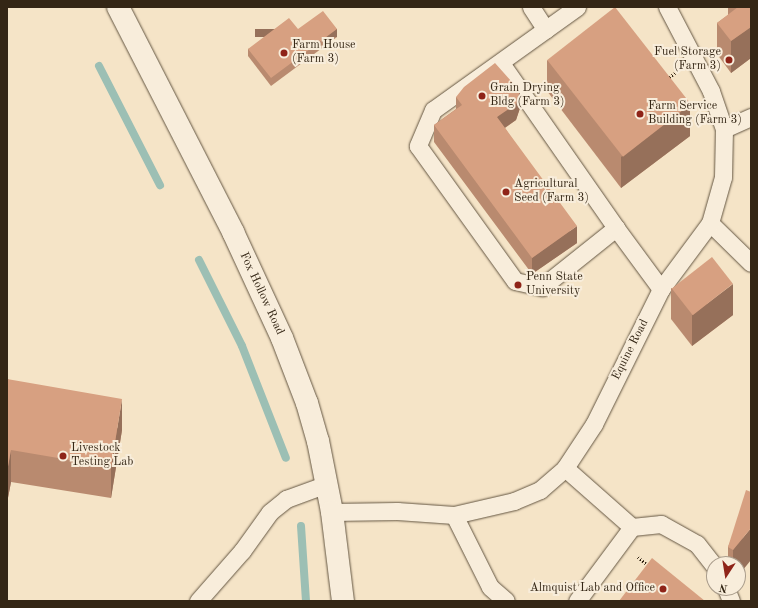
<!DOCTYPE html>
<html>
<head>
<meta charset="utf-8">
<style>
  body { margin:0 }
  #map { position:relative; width:758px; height:608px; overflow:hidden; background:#f5e4c7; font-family:"Old Standard TT",serif }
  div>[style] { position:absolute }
  .stream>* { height:8px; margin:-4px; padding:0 4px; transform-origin:4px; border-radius:4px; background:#9cbfb4 }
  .path>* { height:2.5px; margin-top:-1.25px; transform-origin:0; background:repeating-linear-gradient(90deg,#342615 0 1px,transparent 0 3px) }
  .roads { filter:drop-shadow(0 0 1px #645642) drop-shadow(0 0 1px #645642) }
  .lane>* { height:17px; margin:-8.5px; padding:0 8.5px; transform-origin:8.5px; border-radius:8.5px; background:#f8eddb }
  .secondary>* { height:22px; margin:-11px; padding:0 11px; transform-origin:11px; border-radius:11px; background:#f8eddb }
  .wall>* { inset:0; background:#b98a6f }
  .shaded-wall>* { inset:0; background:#96705a; transform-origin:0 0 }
  .building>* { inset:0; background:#d7a081; transform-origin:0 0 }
  .dots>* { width:11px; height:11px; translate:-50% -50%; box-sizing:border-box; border:2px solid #f8eddb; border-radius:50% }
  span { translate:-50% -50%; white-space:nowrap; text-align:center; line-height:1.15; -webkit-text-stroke:4px #f8eddb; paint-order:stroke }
  .poi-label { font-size:12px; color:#342615 }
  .left { translate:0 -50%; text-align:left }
  .right { translate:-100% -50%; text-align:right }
  .street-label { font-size:12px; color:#342615 }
  .frame { position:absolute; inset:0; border:8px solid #342615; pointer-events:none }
  .north { position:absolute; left:706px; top:556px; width:40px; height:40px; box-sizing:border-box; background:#f8eddb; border:1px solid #aa9d8c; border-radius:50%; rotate:192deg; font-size:11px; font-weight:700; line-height:16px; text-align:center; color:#342615 }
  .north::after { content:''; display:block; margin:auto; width:14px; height:18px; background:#8f2418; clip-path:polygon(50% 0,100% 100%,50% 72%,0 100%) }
</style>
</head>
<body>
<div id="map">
  <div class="stream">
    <div style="left:99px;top:66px;width:134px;rotate:62.9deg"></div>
    <div style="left:199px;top:260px;width:96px;rotate:63.4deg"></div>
    <div style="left:242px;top:346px;width:120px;rotate:68.6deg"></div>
    <div style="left:301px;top:526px;width:75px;rotate:86.2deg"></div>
  </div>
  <div class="path">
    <div style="left:667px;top:79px;width:11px;rotate:-38deg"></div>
    <div style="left:638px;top:557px;width:13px;rotate:39deg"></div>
  </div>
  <div class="roads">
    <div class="lane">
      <div style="left:531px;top:7px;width:27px;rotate:57deg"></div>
      <div style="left:577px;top:7px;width:177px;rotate:144.4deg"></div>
      <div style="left:433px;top:110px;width:39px;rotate:113deg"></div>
      <div style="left:418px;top:146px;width:166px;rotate:54.3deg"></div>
      <div style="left:515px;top:281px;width:28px;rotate:13deg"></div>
      <div style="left:542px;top:287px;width:95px;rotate:-38.6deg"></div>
      <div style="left:616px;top:228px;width:76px;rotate:53.6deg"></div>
      <div style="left:501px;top:63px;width:201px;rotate:55.1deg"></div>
      <div style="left:724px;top:129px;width:30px;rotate:-24deg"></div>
      <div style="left:710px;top:223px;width:57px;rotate:44.3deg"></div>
      <div style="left:565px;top:468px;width:89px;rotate:41.4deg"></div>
      <div style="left:632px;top:527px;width:92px;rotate:126.6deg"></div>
      <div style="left:332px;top:512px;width:65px;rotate:-0.9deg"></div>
      <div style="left:397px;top:511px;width:57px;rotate:4deg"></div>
      <div style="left:454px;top:515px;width:62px;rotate:-13.1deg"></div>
      <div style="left:514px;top:501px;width:28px;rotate:-23deg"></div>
      <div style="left:540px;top:490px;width:33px;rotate:-41deg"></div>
      <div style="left:565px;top:468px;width:53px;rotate:-56.6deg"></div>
      <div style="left:594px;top:424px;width:151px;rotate:-63.6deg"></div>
      <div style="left:661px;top:289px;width:82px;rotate:-53.4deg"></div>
      <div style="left:710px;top:223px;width:48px;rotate:-74.2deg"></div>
      <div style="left:723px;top:177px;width:48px;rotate:-88.8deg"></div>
      <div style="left:724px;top:129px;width:40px;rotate:-108.9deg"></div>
      <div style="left:711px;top:91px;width:95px;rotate:-117.6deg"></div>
      <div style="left:454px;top:515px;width:80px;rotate:63.4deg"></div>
      <div style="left:490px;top:587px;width:21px;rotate:41deg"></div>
      <div style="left:632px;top:527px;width:29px;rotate:-6deg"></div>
      <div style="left:661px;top:524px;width:41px;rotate:29.1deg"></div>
      <div style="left:697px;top:544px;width:28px;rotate:52deg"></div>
      <div style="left:726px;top:588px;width:14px;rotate:69deg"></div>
      <div style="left:198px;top:601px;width:67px;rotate:-48.7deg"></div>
      <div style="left:242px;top:551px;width:48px;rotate:-54.3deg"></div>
      <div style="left:270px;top:512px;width:21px;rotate:-39deg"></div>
      <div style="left:286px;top:499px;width:44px;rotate:-20.1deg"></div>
    </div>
    <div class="secondary">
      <div style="left:118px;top:7px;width:253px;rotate:62.9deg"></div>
      <div style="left:233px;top:232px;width:117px;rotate:65.2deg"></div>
      <div style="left:282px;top:338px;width:70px;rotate:69deg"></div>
      <div style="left:307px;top:403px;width:40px;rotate:74deg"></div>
      <div style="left:318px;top:441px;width:72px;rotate:78.8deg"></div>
      <div style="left:332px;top:512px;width:90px;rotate:83deg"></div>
    </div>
  </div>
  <div class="wall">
    <div style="clip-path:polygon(728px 7px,751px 7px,751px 58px,731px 73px,717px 54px,717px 23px,728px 15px)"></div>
    <div style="clip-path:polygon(298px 29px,337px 37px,271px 86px,248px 56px,248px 49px)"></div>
    <div style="clip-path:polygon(547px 60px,690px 136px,621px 188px,547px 91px)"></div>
    <div style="clip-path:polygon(456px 97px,520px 108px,516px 120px,505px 128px,577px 243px,532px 274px,434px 142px,434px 125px,456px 109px)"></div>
    <div style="clip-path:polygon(671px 288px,733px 315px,692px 346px,671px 319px)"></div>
    <div style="clip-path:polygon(7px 379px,122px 430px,111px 498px,11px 482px,7px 503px)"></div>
    <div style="clip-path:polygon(751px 492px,738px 564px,728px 564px,728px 547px)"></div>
  </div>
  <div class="shaded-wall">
    <div style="clip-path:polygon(751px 27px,751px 58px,731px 73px,731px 41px)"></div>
    <div style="left:337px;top:29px;width:8px;height:82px;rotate:90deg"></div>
    <div style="clip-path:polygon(520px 91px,520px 108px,516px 120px,497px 133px,497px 117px)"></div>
    <div style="clip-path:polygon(690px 104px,690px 136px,621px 188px,621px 157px)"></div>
    <div style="clip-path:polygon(577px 226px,577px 243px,532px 274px,532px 258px)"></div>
    <div style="clip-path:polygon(733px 284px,733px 315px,692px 346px,692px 315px)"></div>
    <div style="clip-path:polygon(122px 399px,122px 430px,111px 498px,111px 467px)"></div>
    <div style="clip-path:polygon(11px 450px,11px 482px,7px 503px,7px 472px)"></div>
    <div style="clip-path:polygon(751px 528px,751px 560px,738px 576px,738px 564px,733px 564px,733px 550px)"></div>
  </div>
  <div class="building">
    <div style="left:615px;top:7px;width:123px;height:86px;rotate:52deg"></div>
    <div style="clip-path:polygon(738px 7px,751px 7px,751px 27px,731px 41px,717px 23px)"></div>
    <div style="clip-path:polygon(323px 11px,337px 29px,271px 78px,248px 49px,289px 18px,298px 29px)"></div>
    <div style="clip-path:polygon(495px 63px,520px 91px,516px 104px,497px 117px,577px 226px,532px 258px,434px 125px,462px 105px,456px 97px,464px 87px)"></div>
    <div style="left:712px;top:257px;width:34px;height:51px;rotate:52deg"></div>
    <div style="clip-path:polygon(7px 379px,122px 399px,111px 467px,11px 450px,7px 472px)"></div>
    <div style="clip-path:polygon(746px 490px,751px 492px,751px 528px,733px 550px,728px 547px)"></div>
    <div style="clip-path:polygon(652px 558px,705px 601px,619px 601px)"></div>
  </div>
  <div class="dots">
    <div style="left:284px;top:53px;background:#8f2418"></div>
    <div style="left:729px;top:60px;background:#8f2418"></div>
    <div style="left:482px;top:96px;background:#8f2418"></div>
    <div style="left:640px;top:114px;background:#8f2418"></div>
    <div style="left:506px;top:192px;background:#8f2418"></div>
    <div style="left:518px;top:285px;background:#8f2418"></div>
    <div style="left:63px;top:456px;background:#8f2418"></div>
    <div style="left:663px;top:589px;background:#8f2418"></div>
  </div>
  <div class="poi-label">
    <span class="left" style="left:292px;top:53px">Farm House<br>(Farm 3)</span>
    <span class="right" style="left:721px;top:60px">Fuel Storage<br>(Farm 3)</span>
    <span class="left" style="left:490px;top:96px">Grain Drying<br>Bldg (Farm 3)</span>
    <span class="left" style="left:648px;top:114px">Farm Service<br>Building (Farm 3)</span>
    <span class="left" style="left:514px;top:192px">Agricultural<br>Seed (Farm 3)</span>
    <span class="left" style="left:526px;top:285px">Penn State<br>University</span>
    <span class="left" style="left:71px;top:456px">Livestock<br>Testing Lab</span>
    <span class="right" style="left:655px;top:589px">Almquist Lab and Office</span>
  </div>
  <div class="street-label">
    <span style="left:261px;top:294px;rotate:65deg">Fox Hollow Road</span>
    <span style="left:631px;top:350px;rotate:-63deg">Equine Road</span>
  </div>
  <div class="frame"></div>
  <div class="north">N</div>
</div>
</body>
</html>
